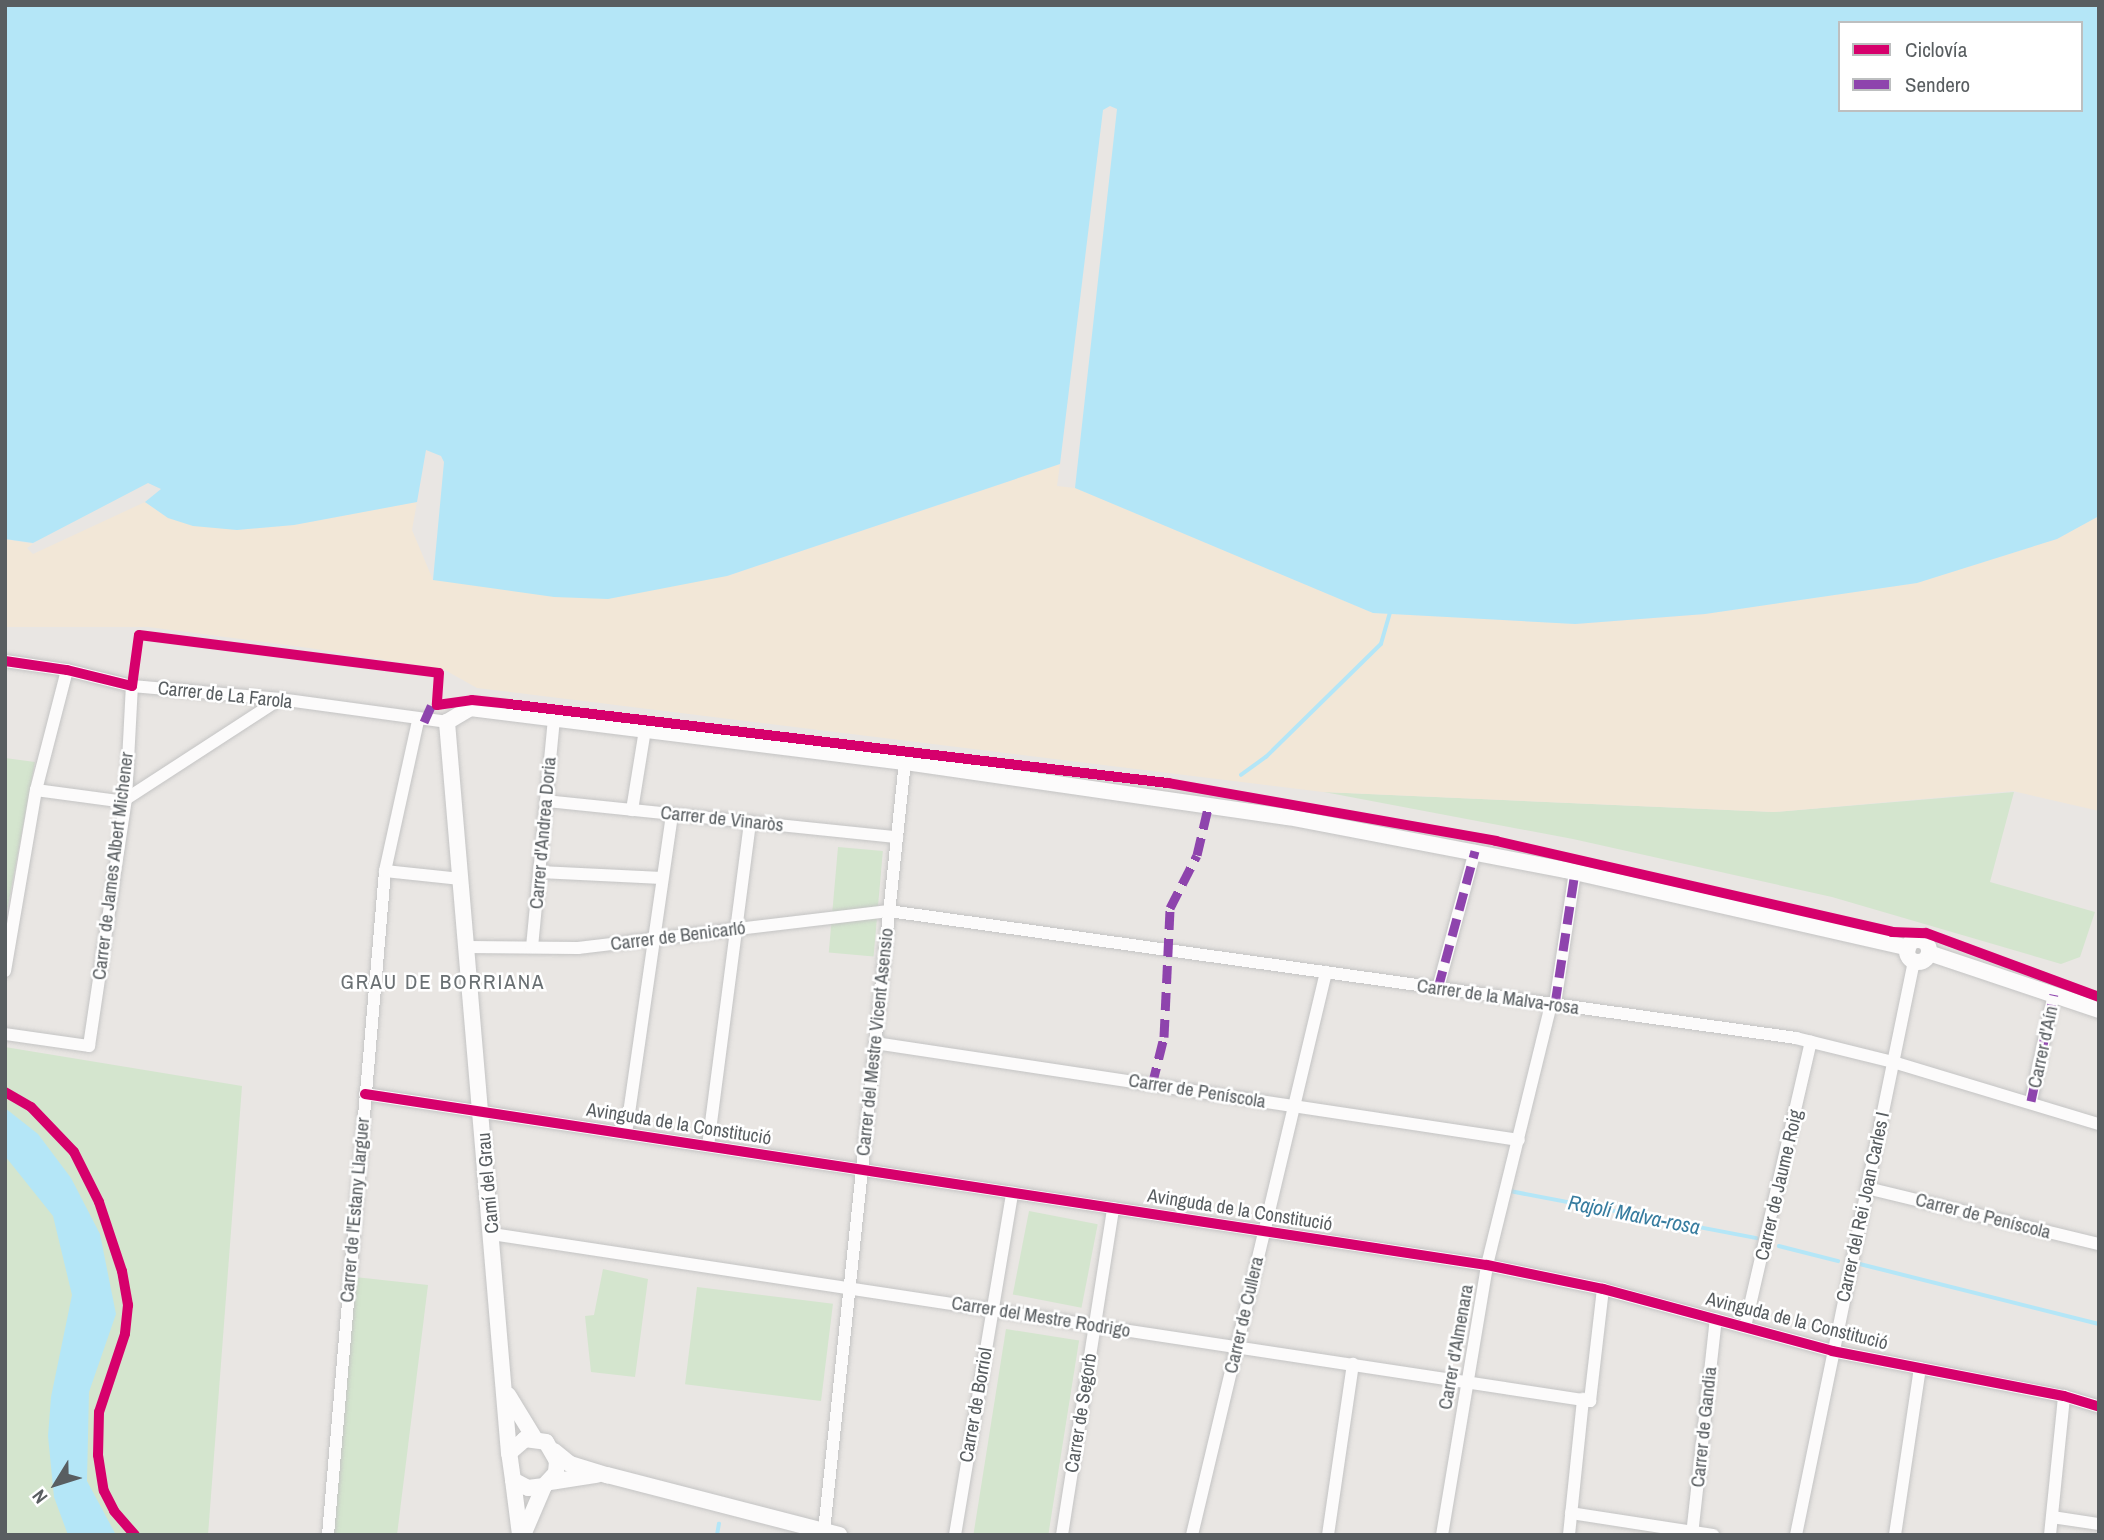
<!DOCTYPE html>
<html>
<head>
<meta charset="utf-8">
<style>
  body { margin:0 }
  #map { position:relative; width:2104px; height:1540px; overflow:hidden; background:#e9e6e3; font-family:"Archivo Narrow",sans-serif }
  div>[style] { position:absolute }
  .green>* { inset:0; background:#d4e5ce; transform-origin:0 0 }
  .sand>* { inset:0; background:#f2e7d7 }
  .water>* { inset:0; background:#b4e6f7 }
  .stream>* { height:3.5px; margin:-1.75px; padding:0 1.75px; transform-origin:1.75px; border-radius:1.75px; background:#b4e6f7 }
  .roads { filter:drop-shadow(0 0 2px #c4c4c4) drop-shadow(0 0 2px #c4c4c4) }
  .minor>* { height:12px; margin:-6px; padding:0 6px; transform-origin:6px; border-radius:6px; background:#fcfbfb }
  .tertiary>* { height:16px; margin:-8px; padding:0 8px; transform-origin:8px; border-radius:8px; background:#fcfbfb }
  .tertiary>.ring { margin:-8px; padding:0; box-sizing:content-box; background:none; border:16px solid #fcfbfb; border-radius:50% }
  .quiet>* { height:9px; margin-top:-4.5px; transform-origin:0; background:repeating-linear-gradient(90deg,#8e44ad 0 18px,transparent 0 27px) }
  .cycleway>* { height:10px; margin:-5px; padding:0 5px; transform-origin:5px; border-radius:5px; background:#d6006c }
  span { translate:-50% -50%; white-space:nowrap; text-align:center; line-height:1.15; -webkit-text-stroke:5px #fff; paint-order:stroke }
  .street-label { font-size:19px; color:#595e61 }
  .neighbourhood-label { font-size:21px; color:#6a7073; letter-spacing:2px }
  .water-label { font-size:21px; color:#377c9f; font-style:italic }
  .frame { position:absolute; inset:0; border:7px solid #595e61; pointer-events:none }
  .legend { position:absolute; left:1838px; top:21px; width:245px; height:91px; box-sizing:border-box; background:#fff; border:2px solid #bdbfc0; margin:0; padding:9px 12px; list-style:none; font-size:21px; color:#595e61 }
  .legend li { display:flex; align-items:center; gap:14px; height:35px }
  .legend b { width:35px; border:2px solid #bdbfc0 }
  .north { position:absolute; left:21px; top:1449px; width:70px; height:70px; -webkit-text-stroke:5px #fff; paint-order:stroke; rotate:232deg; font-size:19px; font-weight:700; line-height:28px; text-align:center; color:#595e61 }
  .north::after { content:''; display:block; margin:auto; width:24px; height:32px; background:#595e61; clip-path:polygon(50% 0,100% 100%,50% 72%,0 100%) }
</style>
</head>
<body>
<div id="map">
  <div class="green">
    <div style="clip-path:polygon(5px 758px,35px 762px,5px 922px)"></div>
    <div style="clip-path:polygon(1324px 792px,1774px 812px,2014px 792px,1990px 882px,2095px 912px,2080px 957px,2061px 964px,1832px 897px,1573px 839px)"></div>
    <div style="left:838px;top:847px;width:45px;height:106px;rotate:5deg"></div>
    <div style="clip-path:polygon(5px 1047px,242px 1086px,208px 1535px,5px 1535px)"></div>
    <div style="left:1029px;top:1211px;width:70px;height:85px;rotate:11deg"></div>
    <div style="clip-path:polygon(603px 1269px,648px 1279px,635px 1377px,591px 1372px,585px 1316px,594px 1315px)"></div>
    <div style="clip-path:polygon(355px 1277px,428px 1285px,397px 1535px,333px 1535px)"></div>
    <div style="left:697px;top:1287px;width:137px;height:98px;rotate:7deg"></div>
    <div style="left:1006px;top:1329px;width:74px;height:209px;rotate:9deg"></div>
  </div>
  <div class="sand">
    <div style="clip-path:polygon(1060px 464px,1057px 486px,1075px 488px,1373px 613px,1575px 624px,1705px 614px,1917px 583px,2057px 539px,2099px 516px,2099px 811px,2013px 791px,1774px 812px,1323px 792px,477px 688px,443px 669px,309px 648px,148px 627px,5px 627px,5px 539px,33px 544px,27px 548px,33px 554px,145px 502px,168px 518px,237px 530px,294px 525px,417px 502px,412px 530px,433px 580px,728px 576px)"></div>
  </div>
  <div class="water">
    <div style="clip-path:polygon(evenodd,5px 5px,2099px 5px,2099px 516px,2057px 539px,1917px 583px,1705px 614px,1575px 624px,1373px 613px,1075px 488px,1117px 109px,1110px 106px,1103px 110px,1060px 464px,727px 576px,608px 599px,554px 597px,433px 580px,444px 462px,441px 456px,426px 450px,417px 502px,294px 525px,237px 530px,193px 526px,168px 518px,145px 502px,161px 489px,148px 483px,33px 543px,5px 539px,5px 5px,1840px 23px,2081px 23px,2081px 110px,1840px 110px,1840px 23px)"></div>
    <div style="clip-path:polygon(5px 1108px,38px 1134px,71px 1178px,100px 1234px,116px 1314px,89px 1392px,87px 1481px,116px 1535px,68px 1535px,54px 1497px,48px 1436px,51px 1397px,72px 1295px,53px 1216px,5px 1156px)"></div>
  </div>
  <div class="stream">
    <div style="left:1241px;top:775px;width:31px;rotate:-36deg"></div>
    <div style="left:1266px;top:757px;width:161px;rotate:-44.5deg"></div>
    <div style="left:1381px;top:644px;width:32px;rotate:-74deg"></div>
    <div style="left:1510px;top:1191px;width:251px;rotate:10.8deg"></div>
    <div style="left:1779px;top:1246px;width:61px;rotate:14.3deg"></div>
    <div style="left:1860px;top:1264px;width:246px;rotate:14.1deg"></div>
    <div style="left:717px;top:1535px;width:11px;rotate:-80deg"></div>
  </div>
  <div class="roads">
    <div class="minor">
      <div style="left:5px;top:661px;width:63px;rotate:8.3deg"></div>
      <div style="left:67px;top:670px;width:67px;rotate:13.8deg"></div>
      <div style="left:132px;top:686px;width:149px;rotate:5deg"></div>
      <div style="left:280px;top:699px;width:169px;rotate:7.8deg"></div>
      <div style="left:36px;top:790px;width:90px;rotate:7.7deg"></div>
      <div style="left:126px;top:799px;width:184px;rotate:-33deg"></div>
      <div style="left:546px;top:801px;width:353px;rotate:5.9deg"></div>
      <div style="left:632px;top:810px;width:81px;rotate:-80.8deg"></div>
      <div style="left:385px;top:871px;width:76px;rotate:6deg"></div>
      <div style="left:540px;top:872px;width:122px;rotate:2.8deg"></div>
      <div style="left:467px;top:947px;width:111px;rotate:0.5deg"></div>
      <div style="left:578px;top:948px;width:313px;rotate:-6.8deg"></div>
      <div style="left:889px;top:911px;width:916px;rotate:7.97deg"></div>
      <div style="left:1796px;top:1038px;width:100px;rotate:13.9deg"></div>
      <div style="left:1893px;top:1062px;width:215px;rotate:16.8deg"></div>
      <div style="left:532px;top:947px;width:229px;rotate:-84.5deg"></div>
      <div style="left:5px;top:971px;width:184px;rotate:-80.3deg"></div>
      <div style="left:36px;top:790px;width:124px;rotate:-75.5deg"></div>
      <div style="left:1438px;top:988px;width:142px;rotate:-74.9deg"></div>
      <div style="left:1555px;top:1004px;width:134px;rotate:-81.4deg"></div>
      <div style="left:5px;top:1034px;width:85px;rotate:8.1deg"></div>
      <div style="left:89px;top:1046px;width:250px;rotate:-81.5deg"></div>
      <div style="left:126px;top:799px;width:113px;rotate:-87deg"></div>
      <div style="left:875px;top:1043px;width:651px;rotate:8.57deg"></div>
      <div style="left:365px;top:1094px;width:1135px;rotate:8.67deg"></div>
      <div style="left:1487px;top:1265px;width:118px;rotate:11.7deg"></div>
      <div style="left:1603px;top:1289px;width:237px;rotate:15.1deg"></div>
      <div style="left:1832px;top:1351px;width:236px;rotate:11deg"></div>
      <div style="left:2064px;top:1396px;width:37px;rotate:17deg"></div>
      <div style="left:2031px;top:1101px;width:109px;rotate:-77.9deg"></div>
      <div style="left:626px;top:1134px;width:323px;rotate:-81.8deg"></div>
      <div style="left:708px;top:1146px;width:327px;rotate:-82.6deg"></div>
      <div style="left:1867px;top:1188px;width:239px;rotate:13.6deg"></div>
      <div style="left:492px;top:1234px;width:1111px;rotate:8.65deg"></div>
      <div style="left:1590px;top:1401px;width:113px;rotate:-83.4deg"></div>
      <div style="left:1745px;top:1327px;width:293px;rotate:-77deg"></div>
      <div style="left:1571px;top:1513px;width:144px;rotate:8.8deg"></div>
      <div style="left:2052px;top:1517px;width:48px;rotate:8.5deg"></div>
      <div style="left:824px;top:1531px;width:773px;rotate:-83.99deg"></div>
      <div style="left:328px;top:1535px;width:666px;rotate:-85.09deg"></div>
      <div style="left:385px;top:871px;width:154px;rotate:-77.6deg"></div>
      <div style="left:955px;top:1535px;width:347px;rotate:-80.5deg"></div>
      <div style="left:1062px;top:1535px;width:331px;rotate:-81.1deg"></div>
      <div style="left:1192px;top:1535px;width:579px;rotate:-76.61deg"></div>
      <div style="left:1328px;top:1535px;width:173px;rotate:-81.7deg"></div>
      <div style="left:1442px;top:1535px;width:274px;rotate:-80.5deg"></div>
      <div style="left:1487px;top:1265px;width:269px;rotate:-76.2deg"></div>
      <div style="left:1569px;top:1535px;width:137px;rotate:-84.1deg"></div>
      <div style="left:1692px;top:1535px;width:217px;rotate:-83.7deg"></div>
      <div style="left:1796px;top:1535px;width:586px;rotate:-78.38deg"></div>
      <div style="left:1895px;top:1535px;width:169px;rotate:-81.5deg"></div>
      <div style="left:2050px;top:1535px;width:140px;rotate:-84.2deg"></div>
    </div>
    <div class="tertiary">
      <div class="ring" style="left:1907px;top:940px;width:6px;height:6px"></div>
      <div style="left:1929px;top:953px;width:179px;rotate:18.5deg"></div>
      <div style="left:508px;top:1395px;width:52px;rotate:58.5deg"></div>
      <div style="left:554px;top:1451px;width:21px;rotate:39deg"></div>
      <div style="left:570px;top:1464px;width:39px;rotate:17deg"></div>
      <div style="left:607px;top:1475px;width:240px;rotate:14.5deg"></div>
      <div style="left:509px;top:1453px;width:21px;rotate:-41deg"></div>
      <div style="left:525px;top:1439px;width:21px;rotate:8deg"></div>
      <div style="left:546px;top:1442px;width:22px;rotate:60deg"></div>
      <div style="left:557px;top:1461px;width:12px;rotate:95deg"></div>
      <div style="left:556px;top:1473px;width:18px;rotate:133deg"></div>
      <div style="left:544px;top:1486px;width:16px;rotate:173deg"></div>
      <div style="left:528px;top:1488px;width:17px;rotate:-152deg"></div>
      <div style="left:513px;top:1480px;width:27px;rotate:-98deg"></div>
      <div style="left:509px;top:1453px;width:734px;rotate:-94.85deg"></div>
      <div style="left:447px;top:722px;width:27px;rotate:-31deg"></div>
      <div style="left:470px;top:708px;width:438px;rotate:7.1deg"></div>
      <div style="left:905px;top:762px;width:387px;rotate:8.2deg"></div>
      <div style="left:1288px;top:817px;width:283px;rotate:10.8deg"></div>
      <div style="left:1566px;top:870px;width:351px;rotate:12.8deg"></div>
      <div style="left:513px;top:1480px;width:55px;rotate:82.7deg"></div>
      <div style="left:550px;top:1482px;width:47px;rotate:-8.7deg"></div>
      <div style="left:523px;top:1535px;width:53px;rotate:-66.8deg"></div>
    </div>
  </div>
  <div class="quiet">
    <div style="left:424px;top:722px;width:27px;rotate:-66deg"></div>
    <div style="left:1438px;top:988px;width:142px;rotate:-74.9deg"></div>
    <div style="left:1555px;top:1004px;width:134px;rotate:-81.4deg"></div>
    <div style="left:1152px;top:1085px;width:49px;rotate:-76deg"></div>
    <div style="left:1164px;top:1037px;width:129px;rotate:-87.3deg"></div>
    <div style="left:1170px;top:908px;width:59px;rotate:-63deg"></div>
    <div style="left:1197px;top:855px;width:52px;rotate:-76.8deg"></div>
    <div style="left:2031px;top:1101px;width:109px;rotate:-77.9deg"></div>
  </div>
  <div class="cycleway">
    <div style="left:5px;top:661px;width:63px;rotate:8.3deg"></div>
    <div style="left:67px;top:670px;width:67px;rotate:13.8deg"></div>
    <div style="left:132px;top:686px;width:51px;rotate:-82.2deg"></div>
    <div style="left:139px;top:635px;width:302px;rotate:7.2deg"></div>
    <div style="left:439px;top:673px;width:32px;rotate:94deg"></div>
    <div style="left:437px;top:705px;width:35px;rotate:-8deg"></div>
    <div style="left:472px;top:700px;width:37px;rotate:6deg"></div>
    <div style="left:509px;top:704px;width:664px;rotate:6.84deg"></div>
    <div style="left:1168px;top:783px;width:333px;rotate:10deg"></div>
    <div style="left:1496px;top:841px;width:406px;rotate:12.9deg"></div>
    <div style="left:1892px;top:932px;width:34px;rotate:2deg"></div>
    <div style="left:1926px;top:933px;width:184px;rotate:20.3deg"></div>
    <div style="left:5px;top:1092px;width:30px;rotate:30deg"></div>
    <div style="left:31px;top:1107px;width:62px;rotate:46.3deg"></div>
    <div style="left:74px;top:1152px;width:56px;rotate:63.4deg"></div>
    <div style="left:99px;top:1202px;width:73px;rotate:71.6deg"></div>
    <div style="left:122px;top:1271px;width:35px;rotate:80deg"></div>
    <div style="left:128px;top:1305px;width:29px;rotate:96deg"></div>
    <div style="left:125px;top:1334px;width:82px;rotate:108.4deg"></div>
    <div style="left:99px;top:1412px;width:43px;rotate:91.3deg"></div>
    <div style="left:98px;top:1455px;width:36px;rotate:81deg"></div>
    <div style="left:104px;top:1491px;width:22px;rotate:63deg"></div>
    <div style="left:114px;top:1511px;width:32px;rotate:49deg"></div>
    <div style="left:365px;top:1094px;width:1135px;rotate:8.67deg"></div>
    <div style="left:1487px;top:1265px;width:118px;rotate:11.7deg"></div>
    <div style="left:1603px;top:1289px;width:237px;rotate:15.1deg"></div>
    <div style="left:1832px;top:1351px;width:236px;rotate:11deg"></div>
    <div style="left:2064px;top:1396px;width:37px;rotate:17deg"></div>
  </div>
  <div class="street-label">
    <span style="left:225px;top:695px;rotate:6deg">Carrer de La Farola</span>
    <span style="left:722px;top:819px;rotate:6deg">Carrer de Vinaròs</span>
    <span style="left:543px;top:833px;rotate:-85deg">Carrer d'Andrea Doria</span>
    <span style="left:113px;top:866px;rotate:-83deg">Carrer de James Albert Michener</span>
    <span style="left:678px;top:936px;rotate:-7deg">Carrer de Benicarló</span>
    <span style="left:1498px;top:997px;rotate:8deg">Carrer de la Malva-rosa</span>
    <span style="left:875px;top:1042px;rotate:-84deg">Carrer del Mestre Vicent Asensio</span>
    <span style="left:2043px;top:1047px;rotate:-78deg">Carrer d'Aín</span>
    <span style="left:1197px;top:1091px;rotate:9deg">Carrer de Peníscola</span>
    <span style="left:679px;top:1124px;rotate:9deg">Avinguda de la Constitució</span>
    <span style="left:488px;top:1183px;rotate:-95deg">Camí del Grau</span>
    <span style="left:1779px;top:1185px;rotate:-77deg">Carrer de Jaume Roig</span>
    <span style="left:1863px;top:1207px;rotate:-78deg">Carrer del Rei Joan Carles I</span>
    <span style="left:355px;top:1210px;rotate:-85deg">Carrer de l'Estany Llarguer</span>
    <span style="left:1240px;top:1210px;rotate:9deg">Avinguda de la Constitució</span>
    <span style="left:1983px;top:1216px;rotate:14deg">Carrer de Peníscola</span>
    <span style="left:1244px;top:1315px;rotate:-77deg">Carrer de Cullera</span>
    <span style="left:1041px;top:1317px;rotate:9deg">Carrer del Mestre Rodrigo</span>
    <span style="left:1797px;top:1321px;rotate:14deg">Avinguda de la Constitució</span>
    <span style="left:1456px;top:1347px;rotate:-80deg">Carrer d'Almenara</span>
    <span style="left:976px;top:1405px;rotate:-80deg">Carrer de Borriol</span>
    <span style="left:1081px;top:1413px;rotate:-81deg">Carrer de Segorb</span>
    <span style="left:1704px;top:1427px;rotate:-84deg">Carrer de Gandia</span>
  </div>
  <div class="neighbourhood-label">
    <span style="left:443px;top:982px">GRAU DE BORRIANA</span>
  </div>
  <div class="water-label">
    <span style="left:1634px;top:1215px;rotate:11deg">Rajolí Malva-rosa</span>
  </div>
  <div class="frame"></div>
  <ul class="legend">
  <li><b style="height:9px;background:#d6006c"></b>Ciclovía</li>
  <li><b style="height:9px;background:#8e44ad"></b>Sendero</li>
  </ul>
  <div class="north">N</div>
</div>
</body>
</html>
